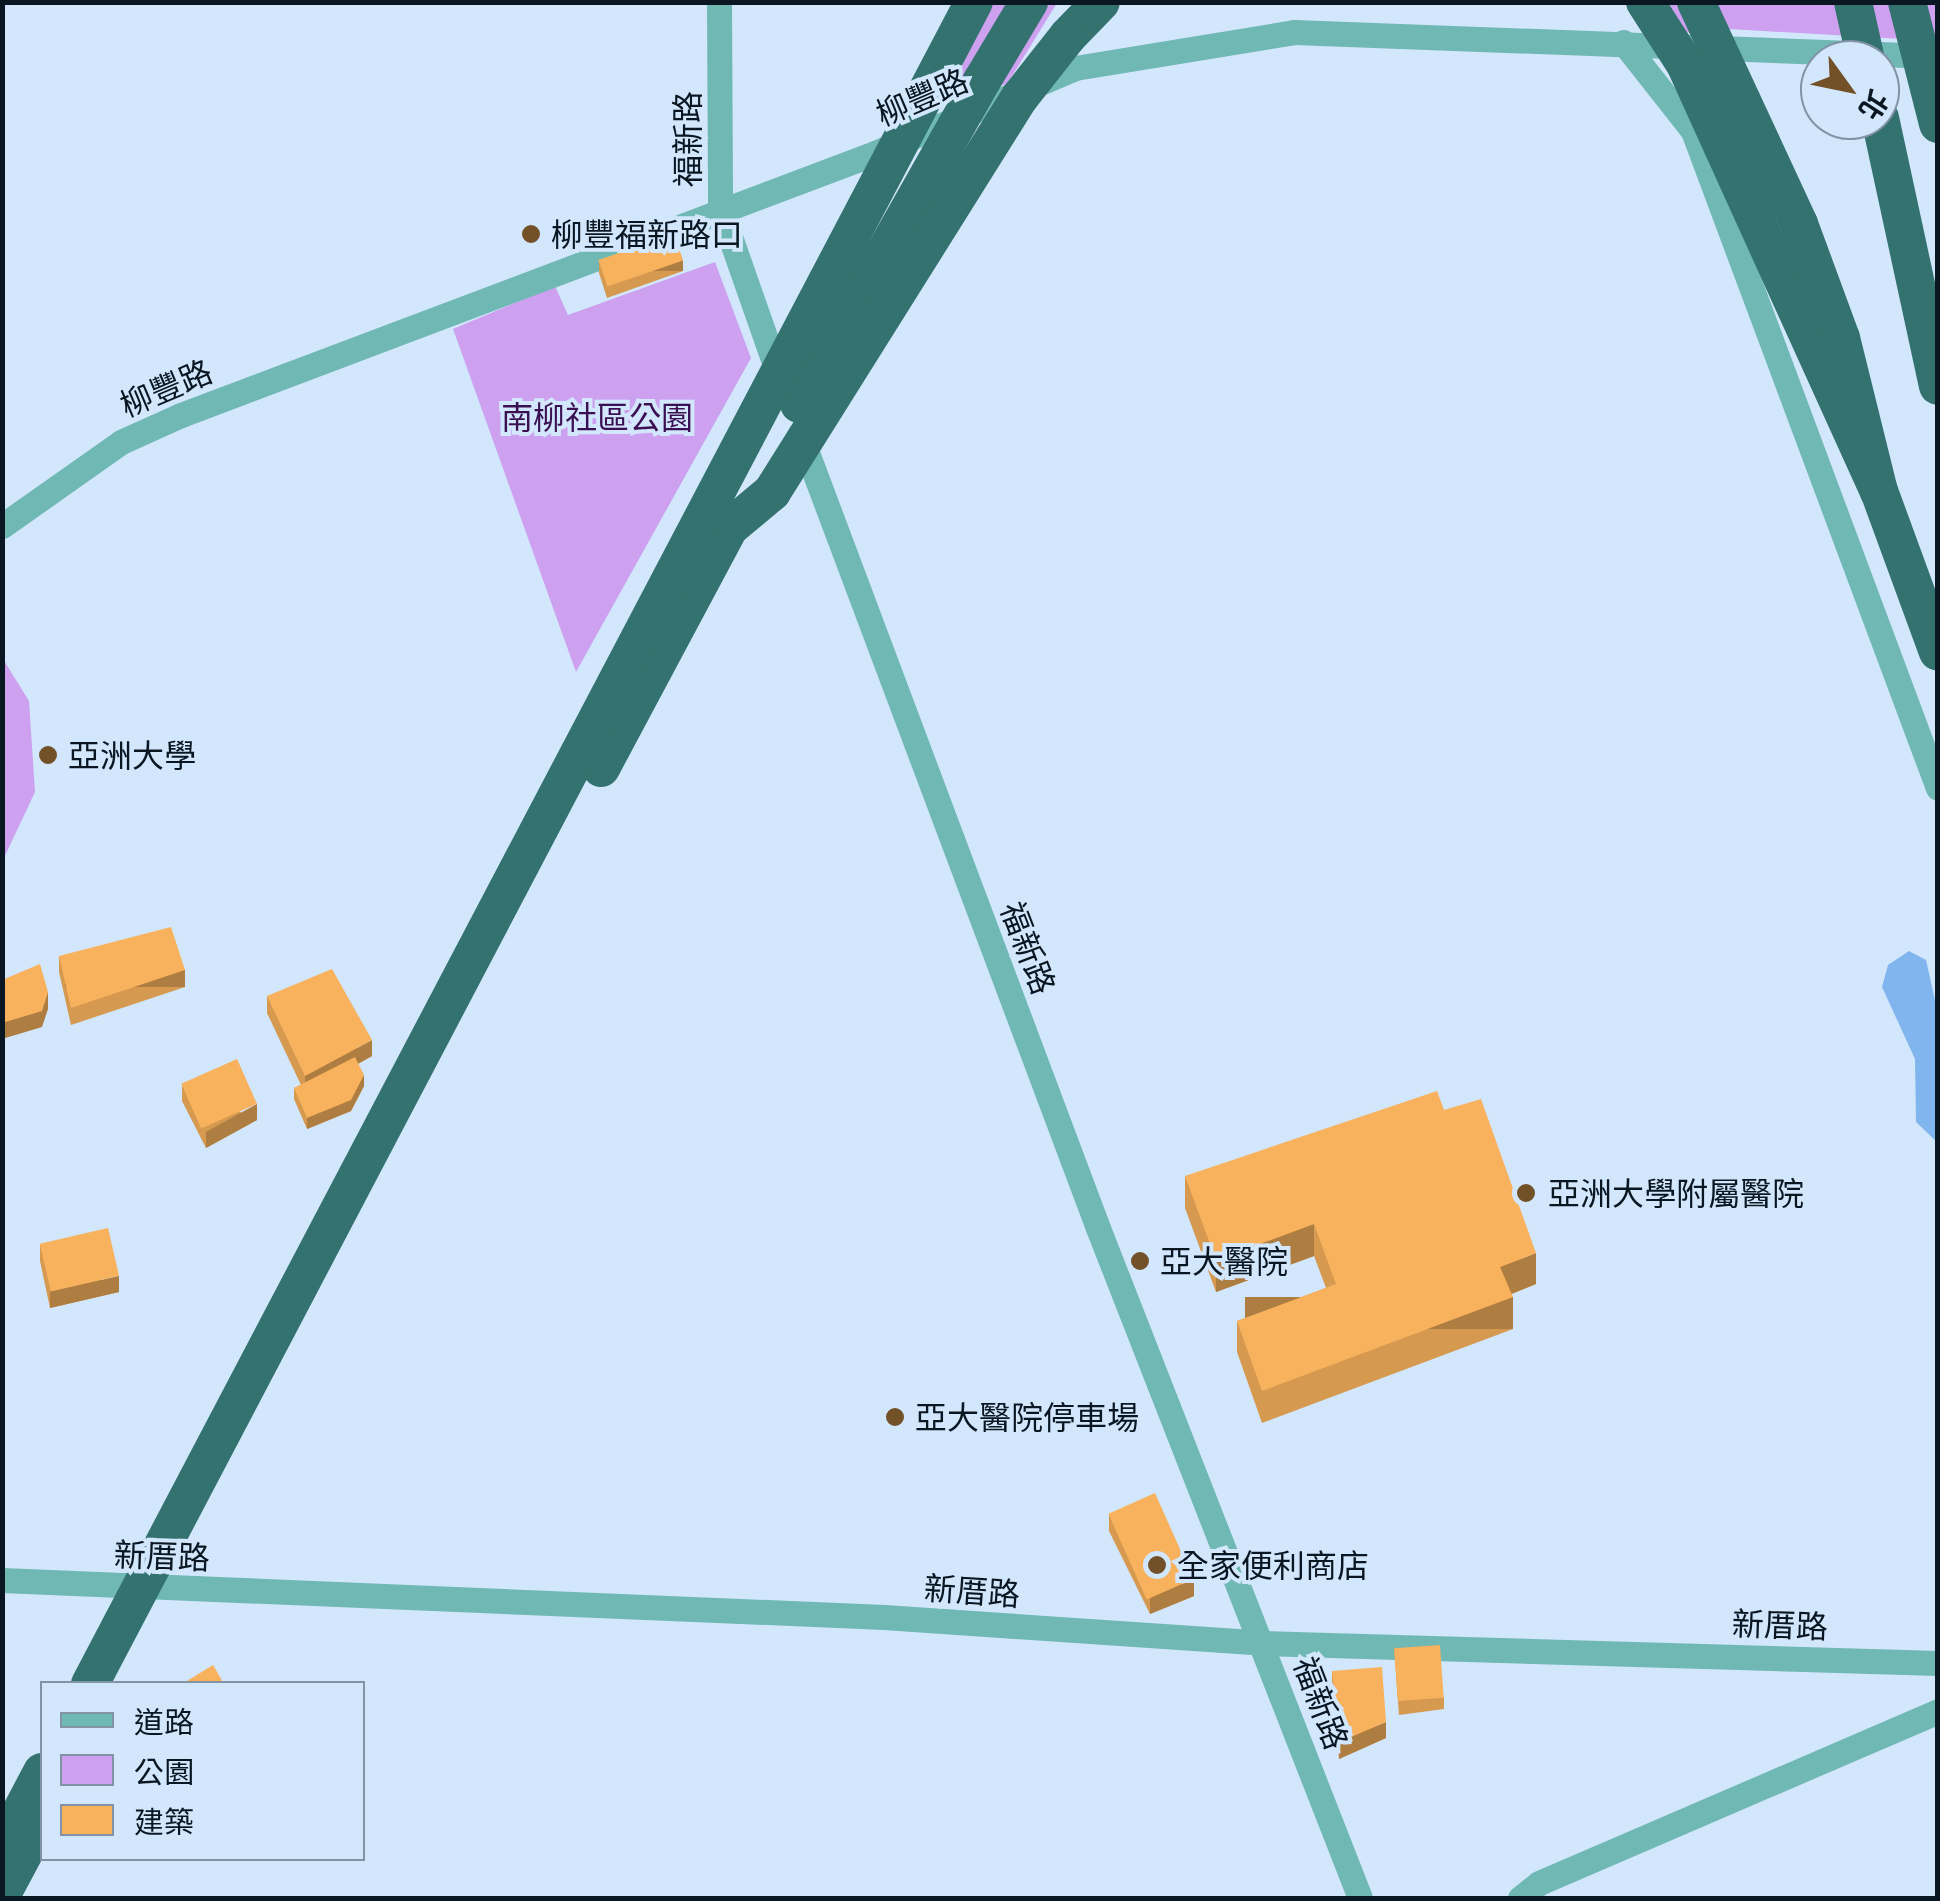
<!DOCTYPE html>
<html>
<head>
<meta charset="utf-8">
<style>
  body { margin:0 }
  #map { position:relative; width:1940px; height:1901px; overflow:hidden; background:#d2e6fc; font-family:Ubuntu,"Noto Sans TC",sans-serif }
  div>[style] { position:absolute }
  .green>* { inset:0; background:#cda0f0 }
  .water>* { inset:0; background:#80b6ed }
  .minor>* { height:25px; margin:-12.5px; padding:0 12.5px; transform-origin:12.5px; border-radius:12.5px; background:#70b8b3 }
  .highway>* { height:38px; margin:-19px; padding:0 19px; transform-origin:19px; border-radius:19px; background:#33726e }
  .highway-bridge>* { height:38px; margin:-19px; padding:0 19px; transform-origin:19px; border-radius:19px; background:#33726e }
  .wall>* { inset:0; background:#d59950 }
  .shaded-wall>* { inset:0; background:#ae7d41; transform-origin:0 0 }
  .building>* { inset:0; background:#f8b25d; transform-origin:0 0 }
  .dots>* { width:28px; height:28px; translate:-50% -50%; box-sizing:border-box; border:5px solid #d2e6fc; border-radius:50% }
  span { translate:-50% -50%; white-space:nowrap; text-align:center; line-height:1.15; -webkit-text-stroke:8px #d2e6fc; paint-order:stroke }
  .street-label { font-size:32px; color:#0a1723 }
  .poi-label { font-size:32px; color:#0a1723 }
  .left { translate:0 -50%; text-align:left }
  .park-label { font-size:32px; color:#3a1053 }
  .frame { position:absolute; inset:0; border:5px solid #0a1723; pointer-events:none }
  .legend { position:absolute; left:40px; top:1681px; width:325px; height:180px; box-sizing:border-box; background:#d2e6fc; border:2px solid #8293a5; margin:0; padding:12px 18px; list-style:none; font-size:30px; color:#0a1723 }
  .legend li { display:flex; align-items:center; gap:20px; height:50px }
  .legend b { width:50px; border:2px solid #8293a5 }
  .north { position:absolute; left:1800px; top:40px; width:100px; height:100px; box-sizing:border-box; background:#d2e6fc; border:2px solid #8293a5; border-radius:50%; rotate:123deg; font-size:28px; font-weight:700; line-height:40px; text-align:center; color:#0a1723 }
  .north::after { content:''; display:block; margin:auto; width:35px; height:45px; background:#725128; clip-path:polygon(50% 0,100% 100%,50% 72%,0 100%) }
</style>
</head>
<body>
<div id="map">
  <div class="green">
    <div style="clip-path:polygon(962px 3px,1057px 3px,1007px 84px,909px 110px)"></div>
    <div style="clip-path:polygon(1662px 3px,1937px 3px,1937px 41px,1729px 29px,1683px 33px)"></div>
    <div style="clip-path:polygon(715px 262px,751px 358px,576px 672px,453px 329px,555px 286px,568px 315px)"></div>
    <div style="clip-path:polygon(3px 659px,29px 701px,35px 792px,3px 860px)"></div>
  </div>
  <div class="water">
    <div style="clip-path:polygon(1909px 951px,1926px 960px,1937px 1009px,1937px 1142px,1916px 1122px,1915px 1059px,1882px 987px,1888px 965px)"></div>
  </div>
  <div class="minor">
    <div style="left:719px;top:2px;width:206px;rotate:89.7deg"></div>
    <div style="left:720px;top:208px;width:184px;rotate:70.7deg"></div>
    <div style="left:1623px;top:42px;width:113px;rotate:51.8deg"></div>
    <div style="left:1693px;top:131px;width:701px;rotate:69.55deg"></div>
    <div style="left:800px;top:434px;width:848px;rotate:69.43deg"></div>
    <div style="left:1098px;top:1228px;width:719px;rotate:68.64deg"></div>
    <div style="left:2px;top:526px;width:146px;rotate:-35.2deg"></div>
    <div style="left:121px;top:442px;width:66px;rotate:-24.2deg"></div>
    <div style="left:181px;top:415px;width:742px;rotate:-20.68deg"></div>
    <div style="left:875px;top:153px;width:217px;rotate:-23deg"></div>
    <div style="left:1075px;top:68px;width:222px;rotate:-9.3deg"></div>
    <div style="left:1294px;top:32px;width:639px;rotate:2.15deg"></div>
    <div style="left:2px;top:1580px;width:883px;rotate:2.4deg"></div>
    <div style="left:884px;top:1617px;width:380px;rotate:3.9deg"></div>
    <div style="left:1263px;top:1643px;width:675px;rotate:1.7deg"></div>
    <div style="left:1520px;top:1898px;width:24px;rotate:-38deg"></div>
    <div style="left:1539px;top:1883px;width:434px;rotate:-23.3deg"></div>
  </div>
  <div class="highway">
    <div style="left:1068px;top:36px;width:47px;rotate:-45.9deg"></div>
    <div style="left:1685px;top:64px;width:469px;rotate:65.6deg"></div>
    <div style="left:1879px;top:491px;width:171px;rotate:69.9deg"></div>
    <div style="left:983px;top:79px;width:90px;rotate:-59.1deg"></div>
    <div style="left:1880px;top:118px;width:274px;rotate:77.8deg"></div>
    <div style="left:601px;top:768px;width:272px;rotate:-61.9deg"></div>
    <div style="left:6px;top:1840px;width:77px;rotate:-62.1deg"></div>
    <div style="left:2px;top:1894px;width:85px;rotate:-61.9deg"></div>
  </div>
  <div class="highway-bridge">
    <div style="left:1645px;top:2px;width:74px;rotate:57.2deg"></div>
    <div style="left:1696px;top:2px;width:245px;rotate:65.1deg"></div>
    <div style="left:1799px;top:224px;width:121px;rotate:69.8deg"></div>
    <div style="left:1841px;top:338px;width:158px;rotate:76.1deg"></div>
    <div style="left:1853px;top:2px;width:59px;rotate:77.4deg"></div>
    <div style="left:1907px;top:2px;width:126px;rotate:75.7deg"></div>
    <div style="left:799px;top:404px;width:373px;rotate:-60.5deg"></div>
    <div style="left:729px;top:528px;width:56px;rotate:-39.9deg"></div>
    <div style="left:772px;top:492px;width:466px;rotate:-57.9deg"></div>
    <div style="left:1020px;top:97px;width:78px;rotate:-51.8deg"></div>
    <div style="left:90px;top:1684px;width:1900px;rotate:-62.28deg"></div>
  </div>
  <div class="wall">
    <div style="clip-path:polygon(599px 262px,683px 271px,607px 298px,599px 273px)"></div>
    <div style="clip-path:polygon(59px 956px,185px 987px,71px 1025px,59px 972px)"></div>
    <div style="clip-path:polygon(267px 996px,372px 1056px,358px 1064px,364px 1086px,351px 1111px,307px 1129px,294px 1099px,294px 1088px,301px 1085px,267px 1013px)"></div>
    <div style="clip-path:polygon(182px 1085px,257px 1120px,206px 1148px,182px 1101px)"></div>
    <div style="clip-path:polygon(1444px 1110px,1536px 1284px,1512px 1294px,1513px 1329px,1262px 1423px,1237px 1352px,1237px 1321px,1326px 1288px,1314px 1256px,1216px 1292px,1185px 1208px,1185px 1176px)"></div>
    <div style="clip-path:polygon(40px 1244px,119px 1292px,50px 1308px,40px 1261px)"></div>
    <div style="clip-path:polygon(1109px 1514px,1194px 1596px,1150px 1614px,1109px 1531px)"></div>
    <div style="clip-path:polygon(1394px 1647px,1444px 1698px,1444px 1709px,1399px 1715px)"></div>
    <div style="clip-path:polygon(1332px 1671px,1386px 1738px,1339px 1759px,1332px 1688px)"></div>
  </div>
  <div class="shaded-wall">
    <div style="left:683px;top:260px;width:11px;height:81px;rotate:90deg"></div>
    <div style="left:185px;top:970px;width:17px;height:120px;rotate:90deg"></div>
    <div style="clip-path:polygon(48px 992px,48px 1009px,42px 1027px,2px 1039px,2px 1023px)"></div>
    <div style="clip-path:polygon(372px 1040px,372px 1056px,305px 1093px,305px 1076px)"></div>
    <div style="clip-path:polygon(364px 1075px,364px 1086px,351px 1111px,307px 1129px,307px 1118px)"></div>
    <div style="clip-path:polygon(257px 1104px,257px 1120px,206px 1148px,206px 1132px)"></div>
    <div style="clip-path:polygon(1314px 1224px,1314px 1256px,1216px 1292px,1216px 1260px)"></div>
    <div style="clip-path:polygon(1536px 1253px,1536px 1284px,1500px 1298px,1500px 1267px)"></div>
    <div style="clip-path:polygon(119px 1276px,119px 1292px,50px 1308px,50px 1291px)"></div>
    <div style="left:1513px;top:1297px;width:32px;height:268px;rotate:90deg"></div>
    <div style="clip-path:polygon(1194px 1579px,1194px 1596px,1150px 1614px,1150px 1598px)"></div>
    <div style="clip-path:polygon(1386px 1722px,1386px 1738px,1339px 1759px,1339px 1742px)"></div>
  </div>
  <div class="building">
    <div style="left:674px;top:234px;width:28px;height:80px;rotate:71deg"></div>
    <div style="clip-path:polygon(171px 927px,185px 970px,71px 1008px,59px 956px)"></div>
    <div style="clip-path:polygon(40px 964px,48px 992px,42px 1011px,2px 1023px,2px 980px)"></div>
    <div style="clip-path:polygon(332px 969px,372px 1040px,305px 1076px,267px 996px)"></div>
    <div style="clip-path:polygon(355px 1057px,364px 1075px,351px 1100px,307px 1118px,294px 1088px)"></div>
    <div style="left:237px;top:1059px;width:49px;height:61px;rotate:66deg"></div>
    <div style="clip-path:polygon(1437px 1091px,1444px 1110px,1481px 1099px,1536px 1253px,1500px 1267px,1513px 1297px,1262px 1391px,1237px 1321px,1336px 1284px,1314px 1224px,1216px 1260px,1185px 1176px)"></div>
    <div style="left:108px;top:1228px;width:49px;height:70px;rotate:77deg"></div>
    <div style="left:1155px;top:1493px;width:94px;height:51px;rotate:66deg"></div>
    <div style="left:1440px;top:1645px;width:53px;height:46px;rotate:86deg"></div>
    <div style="clip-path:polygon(213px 1665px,224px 1684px,182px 1684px)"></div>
    <div style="clip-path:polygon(1382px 1667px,1386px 1722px,1339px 1742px,1332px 1671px)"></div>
  </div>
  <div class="dots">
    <div style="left:531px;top:234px;background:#725128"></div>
    <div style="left:48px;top:755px;background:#725128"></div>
    <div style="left:1526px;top:1193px;background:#725128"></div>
    <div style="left:1140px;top:1261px;background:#725128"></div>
    <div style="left:895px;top:1417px;background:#725128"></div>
    <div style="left:1157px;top:1565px;background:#725128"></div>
  </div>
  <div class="street-label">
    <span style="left:922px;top:97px;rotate:-23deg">柳豐路</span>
    <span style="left:687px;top:139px;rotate:-90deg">福新路</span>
    <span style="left:166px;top:388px;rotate:-23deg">柳豐路</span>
    <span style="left:1028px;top:948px;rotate:69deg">福新路</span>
    <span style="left:162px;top:1556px;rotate:2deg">新厝路</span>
    <span style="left:972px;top:1591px;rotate:4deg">新厝路</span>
    <span style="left:1780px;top:1625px;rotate:2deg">新厝路</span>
    <span style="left:1321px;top:1703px;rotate:69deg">福新路</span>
  </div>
  <div class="poi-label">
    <span class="left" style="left:551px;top:234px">柳豐福新路口</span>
    <span class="left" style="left:68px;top:755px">亞洲大學</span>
    <span class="left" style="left:1548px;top:1193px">亞洲大學附屬醫院</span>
    <span class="left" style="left:1160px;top:1261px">亞大醫院</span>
    <span class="left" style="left:915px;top:1417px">亞大醫院停車場</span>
    <span class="left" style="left:1177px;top:1565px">全家便利商店</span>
  </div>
  <div class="park-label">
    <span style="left:597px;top:417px">南柳社區公園</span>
  </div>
  <div class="frame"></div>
  <ul class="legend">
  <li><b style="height:12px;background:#70b8b3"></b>道路</li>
  <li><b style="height:28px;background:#cda0f0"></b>公園</li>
  <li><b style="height:28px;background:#f8b25d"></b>建築</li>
  </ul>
  <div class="north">北</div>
</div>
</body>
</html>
